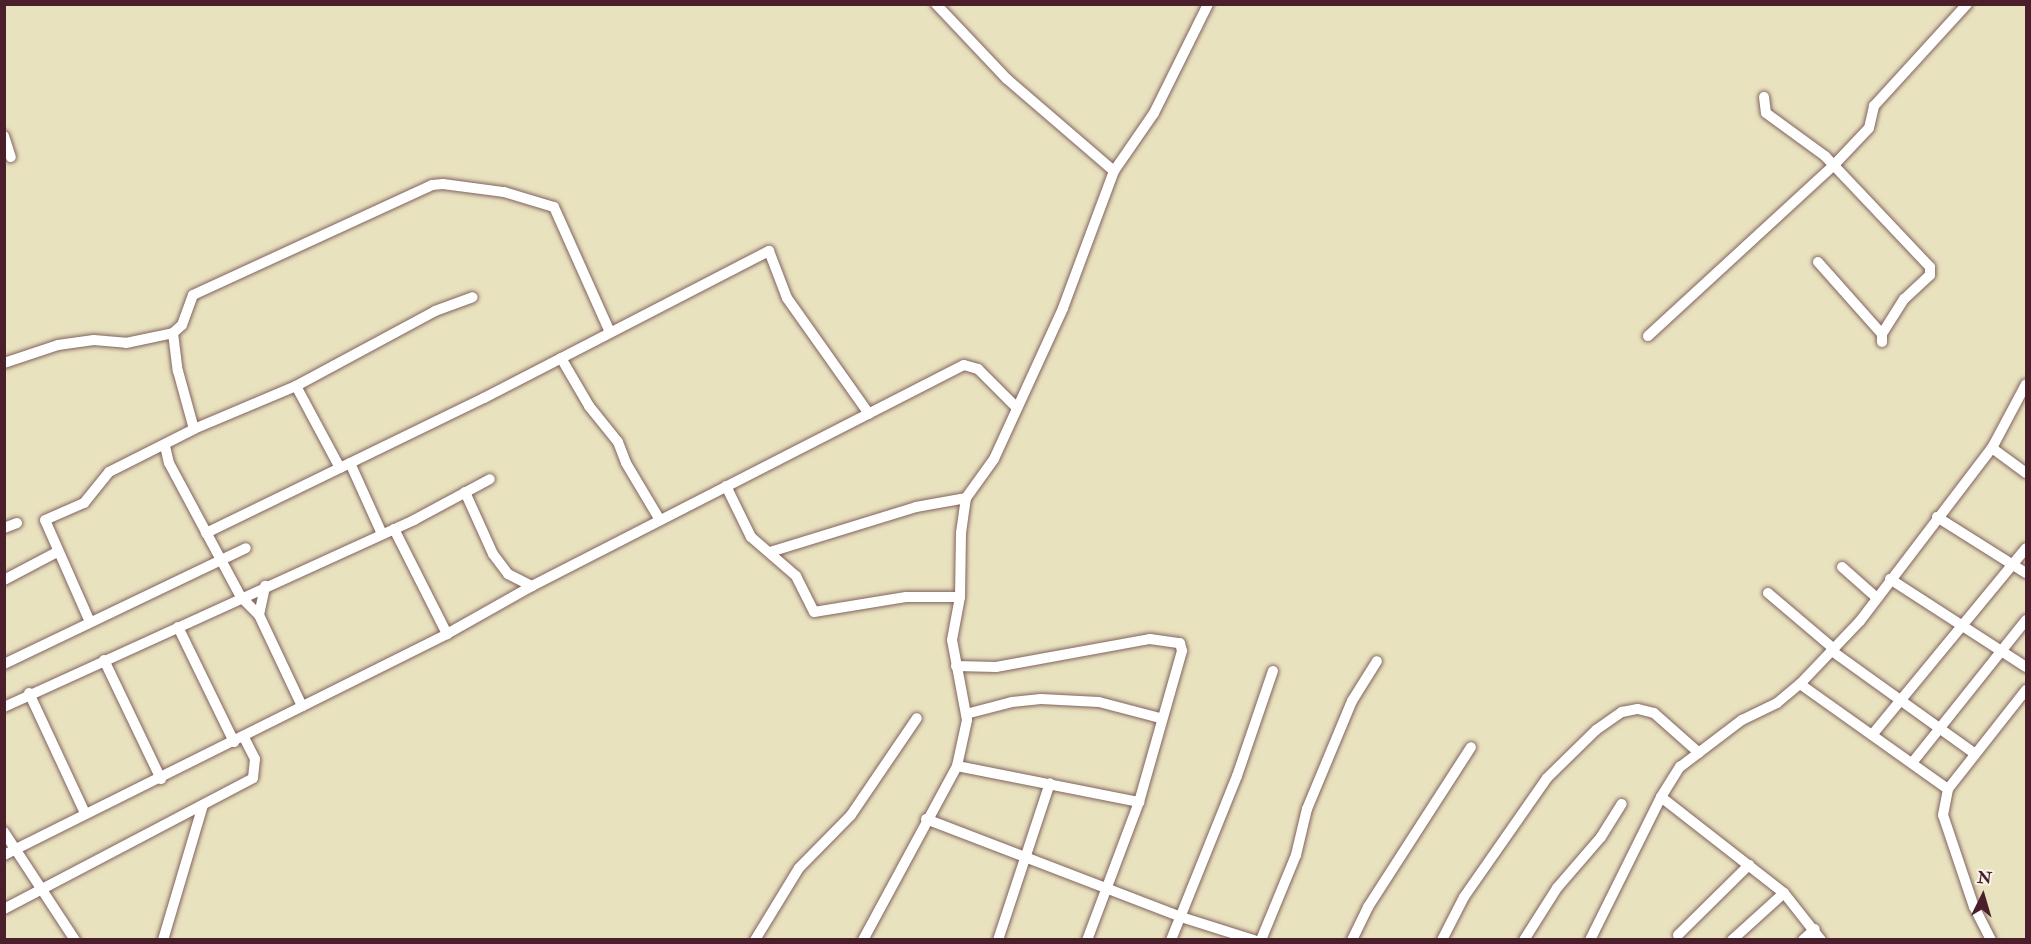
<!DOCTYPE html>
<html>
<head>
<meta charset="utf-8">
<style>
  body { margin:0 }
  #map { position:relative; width:2031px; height:944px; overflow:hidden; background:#e9e2bf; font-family:"IM FELL Double Pica",serif }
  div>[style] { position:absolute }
  .roads { filter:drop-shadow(0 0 2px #82635f) drop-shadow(0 0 2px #82635f) }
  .minor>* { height:10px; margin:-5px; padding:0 5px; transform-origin:5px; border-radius:5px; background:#fff }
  span { translate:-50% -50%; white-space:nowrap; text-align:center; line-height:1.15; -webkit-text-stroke:5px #f7f3e8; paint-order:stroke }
  .frame { position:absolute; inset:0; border:6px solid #4a1f2b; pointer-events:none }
  .north { position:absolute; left:1953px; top:866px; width:60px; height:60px; -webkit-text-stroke:4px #f7f3e8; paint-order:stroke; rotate:5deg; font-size:16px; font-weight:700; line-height:24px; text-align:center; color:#4a1f2b }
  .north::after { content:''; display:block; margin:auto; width:21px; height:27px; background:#4a1f2b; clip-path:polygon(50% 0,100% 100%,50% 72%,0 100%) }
</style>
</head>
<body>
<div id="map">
  <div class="roads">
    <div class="minor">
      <div style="left:936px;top:4px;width:103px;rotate:46.6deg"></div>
      <div style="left:1007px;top:79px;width:141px;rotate:40.7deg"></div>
      <div style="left:1764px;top:97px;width:16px;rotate:83deg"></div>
      <div style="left:1766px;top:113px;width:73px;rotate:36.1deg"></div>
      <div style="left:1825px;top:156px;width:153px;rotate:46.6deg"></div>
      <div style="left:1930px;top:267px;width:8px;rotate:90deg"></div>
      <div style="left:1930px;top:275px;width:35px;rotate:137deg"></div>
      <div style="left:1904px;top:299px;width:41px;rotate:122.2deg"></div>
      <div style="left:1882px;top:334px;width:8px;rotate:90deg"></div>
      <div style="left:4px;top:136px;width:22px;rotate:72deg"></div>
      <div style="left:1818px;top:262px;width:96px;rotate:48.4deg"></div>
      <div style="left:173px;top:333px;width:38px;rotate:83deg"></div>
      <div style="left:178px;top:371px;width:60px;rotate:74.6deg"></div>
      <div style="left:1648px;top:336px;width:251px;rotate:-42.6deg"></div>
      <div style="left:1833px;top:166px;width:52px;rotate:-46.5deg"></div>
      <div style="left:1869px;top:128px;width:23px;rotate:-77deg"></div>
      <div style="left:1874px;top:106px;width:138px;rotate:-47.6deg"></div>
      <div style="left:561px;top:358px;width:56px;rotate:59.7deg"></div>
      <div style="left:589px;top:406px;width:46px;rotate:51.1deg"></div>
      <div style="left:618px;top:442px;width:22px;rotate:69deg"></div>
      <div style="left:626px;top:463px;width:66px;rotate:59.2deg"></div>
      <div style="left:4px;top:363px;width:57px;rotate:-18.4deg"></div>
      <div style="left:58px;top:345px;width:36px;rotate:-8deg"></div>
      <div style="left:94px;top:340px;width:32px;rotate:5deg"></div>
      <div style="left:126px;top:343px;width:48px;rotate:-12deg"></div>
      <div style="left:173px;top:333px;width:12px;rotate:-42deg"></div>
      <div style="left:182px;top:325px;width:32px;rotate:-70deg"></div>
      <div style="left:193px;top:295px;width:263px;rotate:-24.7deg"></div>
      <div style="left:432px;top:185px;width:11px;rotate:-5deg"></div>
      <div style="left:443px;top:184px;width:62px;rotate:7.5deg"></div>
      <div style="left:504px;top:192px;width:52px;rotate:16.7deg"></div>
      <div style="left:554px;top:207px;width:137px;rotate:65.9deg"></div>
      <div style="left:296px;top:386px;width:93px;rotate:61.8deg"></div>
      <div style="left:165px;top:446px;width:17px;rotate:77deg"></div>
      <div style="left:169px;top:463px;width:152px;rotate:61.8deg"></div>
      <div style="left:241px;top:597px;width:25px;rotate:45deg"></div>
      <div style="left:259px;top:615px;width:101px;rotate:64.7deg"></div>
      <div style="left:1992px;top:448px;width:42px;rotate:36.3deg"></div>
      <div style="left:350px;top:463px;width:78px;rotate:65.7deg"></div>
      <div style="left:726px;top:486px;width:57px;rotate:63.9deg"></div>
      <div style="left:751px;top:537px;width:60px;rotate:40.9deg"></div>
      <div style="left:796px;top:576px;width:40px;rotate:63.4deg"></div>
      <div style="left:814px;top:612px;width:93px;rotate:-9.3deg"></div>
      <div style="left:906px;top:597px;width:54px"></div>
      <div style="left:465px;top:492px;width:68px;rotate:65.7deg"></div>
      <div style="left:493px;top:554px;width:25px;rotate:53deg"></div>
      <div style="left:508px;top:574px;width:27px;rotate:27deg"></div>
      <div style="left:1937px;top:517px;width:105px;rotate:32.2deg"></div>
      <div style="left:4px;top:528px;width:14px;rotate:-21deg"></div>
      <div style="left:394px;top:529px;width:118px;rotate:63.2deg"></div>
      <div style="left:206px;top:533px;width:309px;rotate:-25.9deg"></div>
      <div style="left:484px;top:398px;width:321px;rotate:-27.3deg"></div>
      <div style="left:769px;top:251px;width:50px;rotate:69deg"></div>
      <div style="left:787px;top:298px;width:142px;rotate:54.7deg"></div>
      <div style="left:770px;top:552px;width:153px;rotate:-17.1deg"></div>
      <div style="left:916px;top:507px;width:51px;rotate:-10.2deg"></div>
      <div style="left:1842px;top:567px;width:47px;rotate:41.5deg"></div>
      <div style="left:1890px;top:579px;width:162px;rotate:32.9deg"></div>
      <div style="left:4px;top:580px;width:60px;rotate:-27.8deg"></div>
      <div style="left:1768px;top:593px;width:87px;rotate:40.3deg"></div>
      <div style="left:259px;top:615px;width:30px;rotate:-78deg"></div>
      <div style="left:90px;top:622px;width:111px;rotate:-113.8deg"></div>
      <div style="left:45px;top:520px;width:43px;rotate:-23.6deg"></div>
      <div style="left:84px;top:503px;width:40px;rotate:-51deg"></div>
      <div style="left:109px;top:472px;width:95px;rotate:-26.8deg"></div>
      <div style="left:194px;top:429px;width:111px;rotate:-22.9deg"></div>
      <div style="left:296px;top:386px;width:158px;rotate:-28.3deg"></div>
      <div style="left:435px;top:311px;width:40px;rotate:-20.2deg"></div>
      <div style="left:178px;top:627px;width:128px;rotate:64deg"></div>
      <div style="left:1832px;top:651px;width:175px;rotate:35.7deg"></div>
      <div style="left:104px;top:660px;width:132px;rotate:64.4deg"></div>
      <div style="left:4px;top:664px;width:268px;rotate:-25.6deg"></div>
      <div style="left:956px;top:666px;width:40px;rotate:1.4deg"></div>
      <div style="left:996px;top:667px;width:157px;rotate:-10.3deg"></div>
      <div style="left:1150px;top:639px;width:30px;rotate:8deg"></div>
      <div style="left:1180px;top:643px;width:8px;rotate:76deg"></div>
      <div style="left:1182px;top:651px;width:157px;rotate:105.9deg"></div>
      <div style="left:1139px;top:802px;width:147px;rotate:110.6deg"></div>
      <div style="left:1800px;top:684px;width:181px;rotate:35.4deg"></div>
      <div style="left:29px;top:693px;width:132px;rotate:65deg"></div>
      <div style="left:4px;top:707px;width:451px;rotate:-24.5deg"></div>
      <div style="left:414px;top:520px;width:86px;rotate:-28.3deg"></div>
      <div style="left:966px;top:714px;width:48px;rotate:-14.6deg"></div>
      <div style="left:1012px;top:702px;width:29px;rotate:-6deg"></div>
      <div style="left:1041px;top:699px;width:58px;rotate:3deg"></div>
      <div style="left:1099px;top:702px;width:63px;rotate:14.7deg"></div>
      <div style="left:1872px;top:735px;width:242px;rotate:-50.5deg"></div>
      <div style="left:1912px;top:763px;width:183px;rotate:-51.4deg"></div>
      <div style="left:957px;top:766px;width:186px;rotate:11.2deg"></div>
      <div style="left:1661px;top:797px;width:156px;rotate:38deg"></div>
      <div style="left:1784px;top:893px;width:60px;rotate:51.8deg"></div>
      <div style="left:926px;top:819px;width:273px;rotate:21deg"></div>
      <div style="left:1181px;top:917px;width:77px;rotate:17.5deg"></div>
      <div style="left:4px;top:832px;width:129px;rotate:56.7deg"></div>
      <div style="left:4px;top:855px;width:495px;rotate:-26.5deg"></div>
      <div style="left:447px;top:634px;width:98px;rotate:-29.5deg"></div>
      <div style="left:532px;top:586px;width:485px;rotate:-27.1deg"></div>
      <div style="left:964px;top:365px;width:15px;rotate:16deg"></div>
      <div style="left:978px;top:369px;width:55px;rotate:45deg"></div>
      <div style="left:4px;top:909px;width:281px;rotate:-27.7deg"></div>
      <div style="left:253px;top:778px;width:19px;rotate:-84deg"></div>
      <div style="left:255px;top:759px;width:25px;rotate:-117deg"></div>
      <div style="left:1678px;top:935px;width:100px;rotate:-44.6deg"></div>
      <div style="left:163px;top:940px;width:141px;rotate:-73.5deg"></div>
      <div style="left:755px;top:940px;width:84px;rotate:-58.6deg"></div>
      <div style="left:799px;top:868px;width:74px;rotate:-45.5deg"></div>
      <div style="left:851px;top:815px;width:117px;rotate:-55.8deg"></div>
      <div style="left:863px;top:940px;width:198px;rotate:-61.6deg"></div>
      <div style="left:957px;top:766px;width:47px;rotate:-77.7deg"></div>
      <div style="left:967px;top:720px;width:81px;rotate:-100.6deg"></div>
      <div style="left:952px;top:640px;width:44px;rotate:-79.5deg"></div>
      <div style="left:960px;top:597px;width:64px;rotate:-89.1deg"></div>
      <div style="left:961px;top:533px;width:35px;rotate:-82deg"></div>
      <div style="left:966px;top:498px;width:48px;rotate:-54.3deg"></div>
      <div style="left:994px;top:459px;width:166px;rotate:-65.4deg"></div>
      <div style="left:1063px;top:308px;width:146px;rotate:-69.6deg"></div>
      <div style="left:1114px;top:171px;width:70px;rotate:-55.4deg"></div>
      <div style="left:1154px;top:113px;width:122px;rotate:-63.6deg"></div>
      <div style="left:998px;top:940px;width:165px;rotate:-71.7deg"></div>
      <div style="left:1171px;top:940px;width:177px;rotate:-68.1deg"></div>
      <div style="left:1237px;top:776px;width:111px;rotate:-71.1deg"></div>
      <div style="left:1261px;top:940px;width:92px;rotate:-67.6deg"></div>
      <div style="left:1296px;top:855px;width:47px;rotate:-76.6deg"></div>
      <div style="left:1307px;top:809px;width:117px;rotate:-67.4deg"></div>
      <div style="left:1352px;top:701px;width:47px;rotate:-58deg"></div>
      <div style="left:1352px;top:940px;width:37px;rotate:-64deg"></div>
      <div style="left:1368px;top:907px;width:190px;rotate:-57.2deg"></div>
      <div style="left:1442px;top:940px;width:48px;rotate:-62.9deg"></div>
      <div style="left:1464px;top:897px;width:145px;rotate:-55.1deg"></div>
      <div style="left:1547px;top:778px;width:69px;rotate:-44.4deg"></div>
      <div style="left:1596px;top:730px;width:32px;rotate:-35deg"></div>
      <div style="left:1622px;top:712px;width:16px;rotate:-11deg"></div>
      <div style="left:1638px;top:709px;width:16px;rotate:14deg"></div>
      <div style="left:1654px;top:713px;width:60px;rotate:41.6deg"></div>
      <div style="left:1524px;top:940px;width:62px;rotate:-57.6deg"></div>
      <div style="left:1557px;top:888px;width:67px;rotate:-49.2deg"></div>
      <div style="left:1601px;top:837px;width:39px;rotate:-58deg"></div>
      <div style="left:1590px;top:940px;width:160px;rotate:-63.6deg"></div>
      <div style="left:1661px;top:797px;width:36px;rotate:-58deg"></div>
      <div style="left:1680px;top:767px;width:78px;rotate:-37.2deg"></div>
      <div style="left:1742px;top:720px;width:39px;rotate:-26deg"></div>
      <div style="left:1777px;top:703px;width:30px;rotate:-40deg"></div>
      <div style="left:1800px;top:684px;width:87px;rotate:-46.4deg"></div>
      <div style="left:1860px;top:621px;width:218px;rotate:-52.7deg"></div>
      <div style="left:1992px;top:448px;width:72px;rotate:-62deg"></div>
      <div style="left:1732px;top:940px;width:70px;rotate:-42.1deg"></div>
      <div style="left:1803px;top:940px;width:16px;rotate:-43deg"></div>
      <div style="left:1991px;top:940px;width:37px;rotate:-117deg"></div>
      <div style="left:1974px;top:907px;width:97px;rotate:-108.6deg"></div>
      <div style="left:1943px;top:815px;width:26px;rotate:-79deg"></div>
      <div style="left:1948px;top:789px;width:126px;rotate:-51.8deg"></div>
    </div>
  </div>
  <div class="frame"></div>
  <div class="north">N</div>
</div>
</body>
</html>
